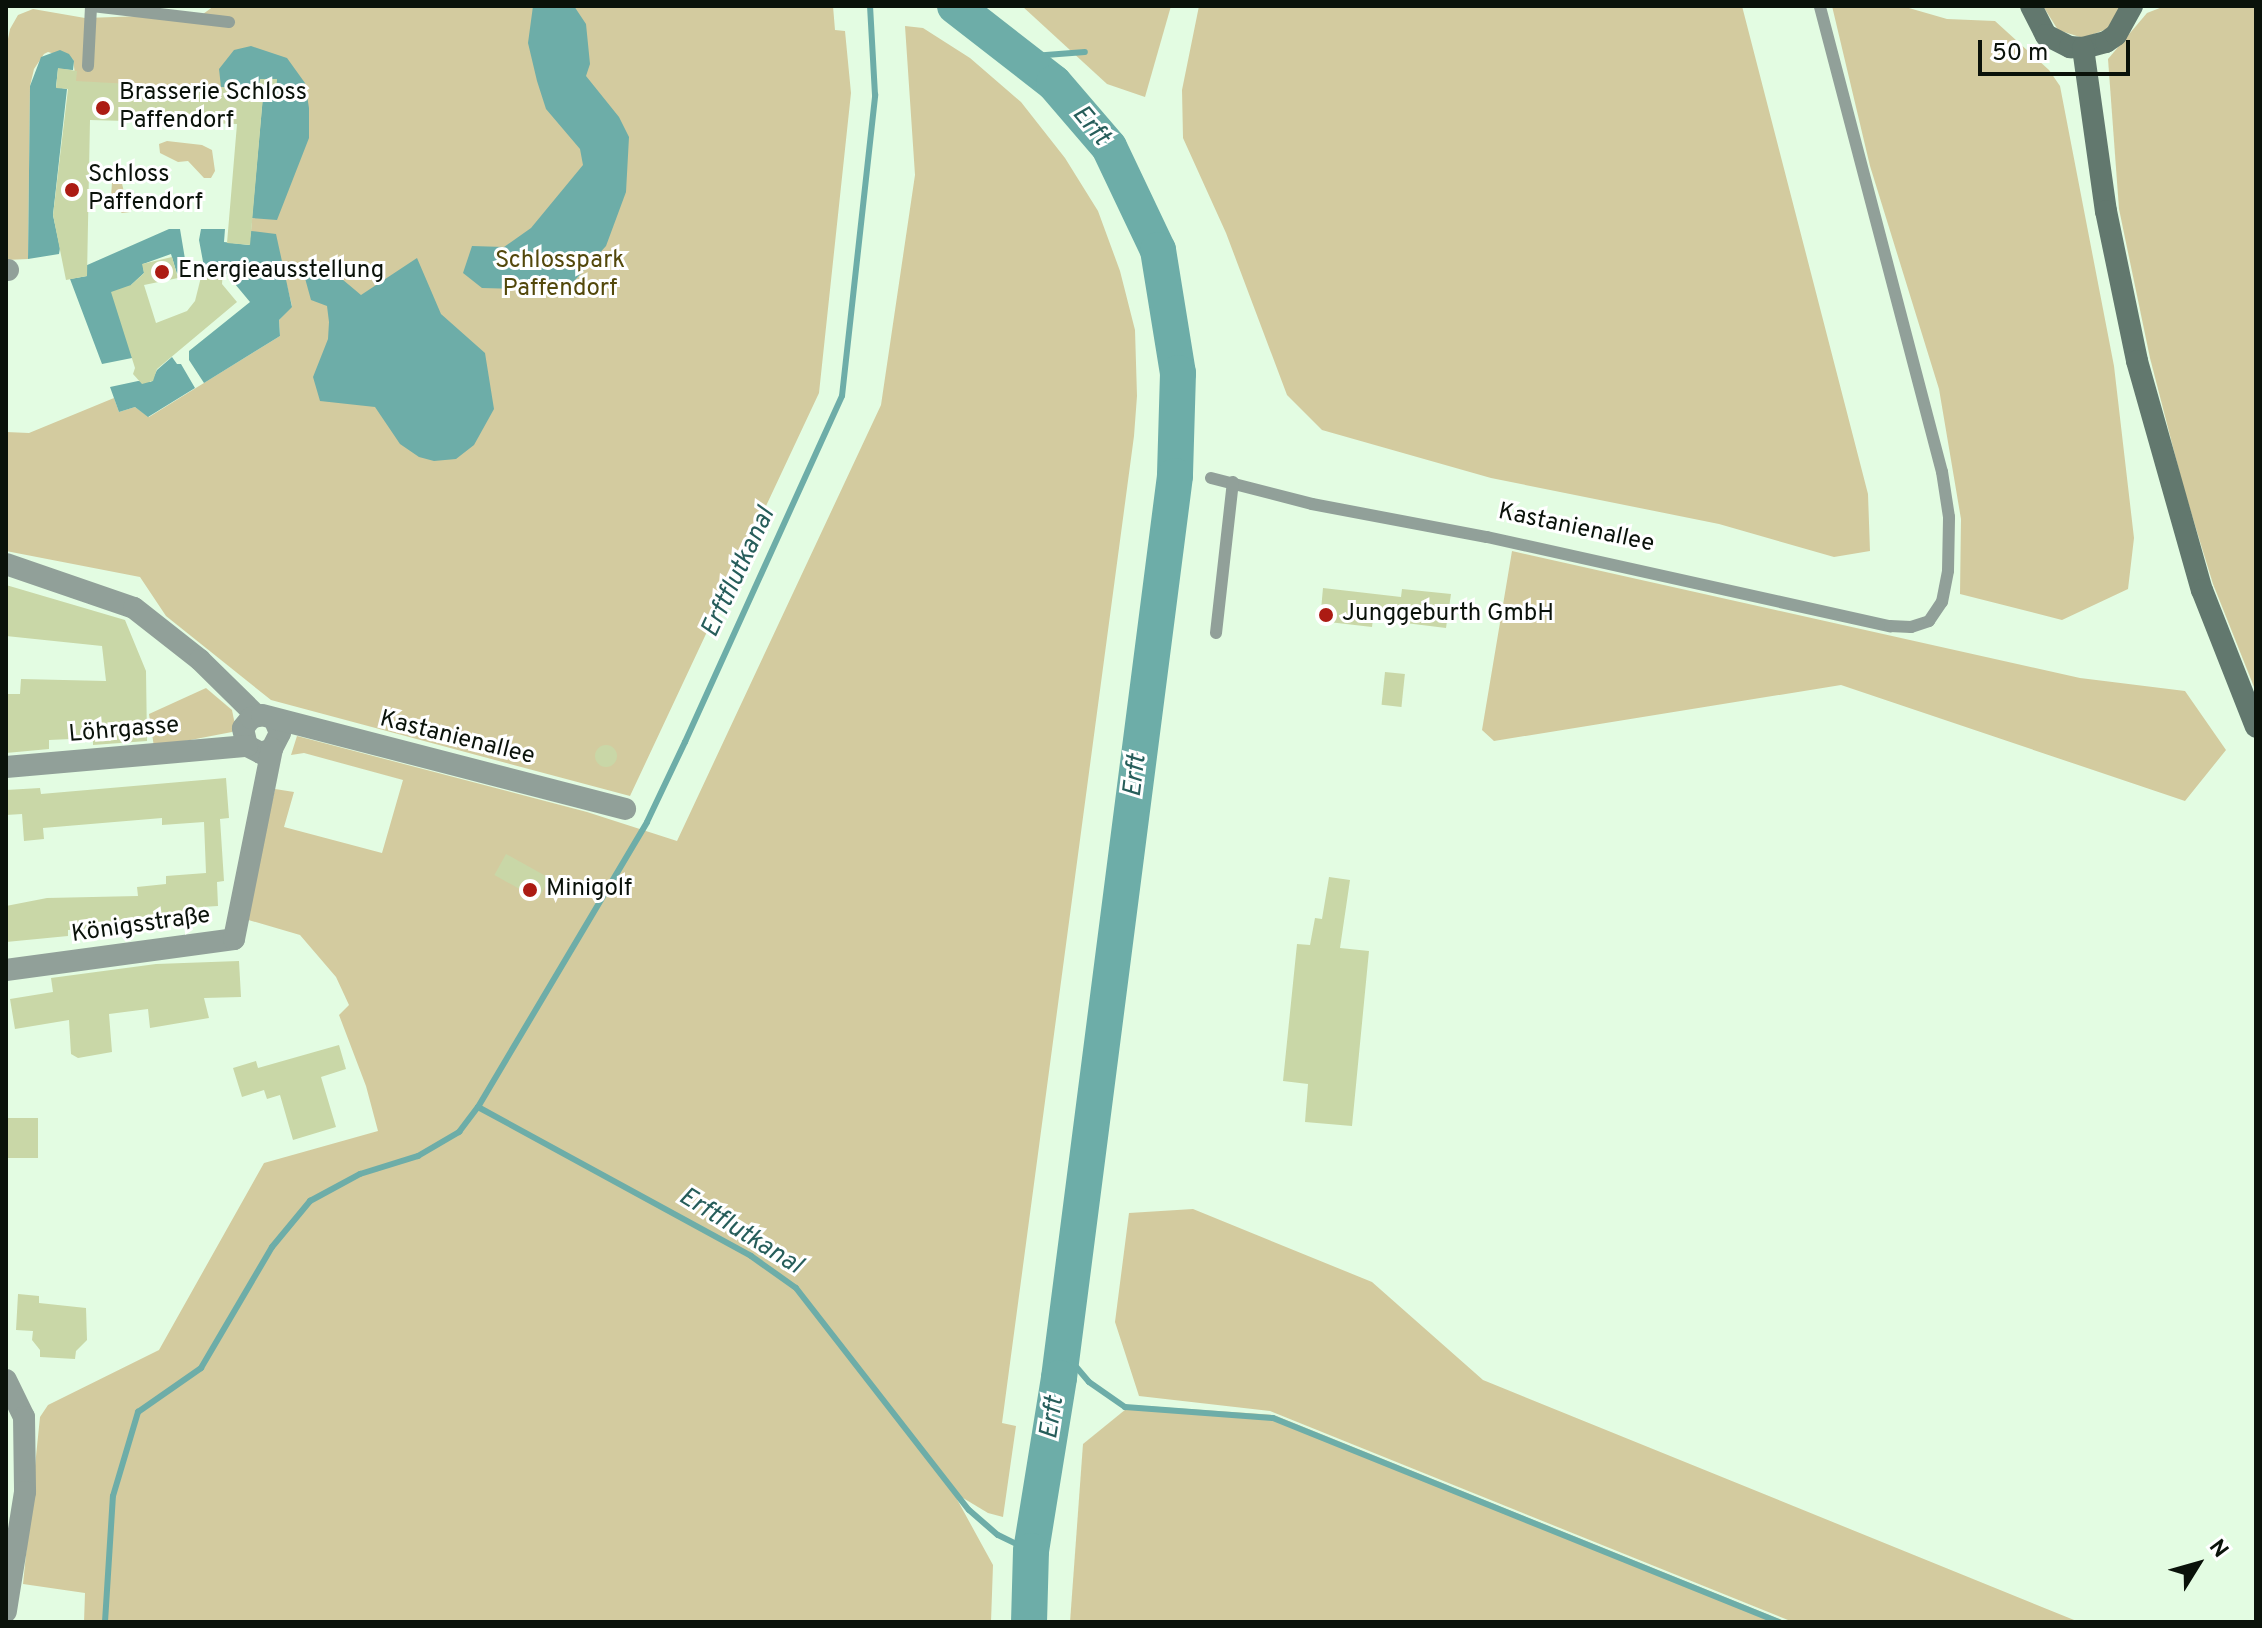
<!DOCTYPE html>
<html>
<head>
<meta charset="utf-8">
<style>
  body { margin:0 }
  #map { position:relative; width:2262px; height:1628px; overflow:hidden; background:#e3fce2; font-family:Overpass,sans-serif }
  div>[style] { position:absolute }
  .green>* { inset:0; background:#d3cb9f }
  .water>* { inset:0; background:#6dada8 }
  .stream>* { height:6px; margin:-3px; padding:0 3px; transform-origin:3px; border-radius:3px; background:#6dada8 }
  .river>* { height:36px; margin:-18px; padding:0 18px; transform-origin:18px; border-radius:18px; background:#6dada8 }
  .building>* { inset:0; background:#c9d7a7; transform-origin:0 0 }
  .round { border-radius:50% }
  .service>* { height:12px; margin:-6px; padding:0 6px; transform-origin:6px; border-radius:6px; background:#91a099 }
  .minor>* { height:22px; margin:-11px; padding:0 11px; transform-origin:11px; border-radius:11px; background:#91a099 }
  .secondary>* { height:22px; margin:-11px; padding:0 11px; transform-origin:11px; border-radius:11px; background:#62786e }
  .dots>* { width:22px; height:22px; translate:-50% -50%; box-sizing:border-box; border:4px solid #fff; border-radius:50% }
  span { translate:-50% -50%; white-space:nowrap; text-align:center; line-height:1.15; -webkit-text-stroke:6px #fff; paint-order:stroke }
  .poi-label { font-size:24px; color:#0a120a }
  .left { translate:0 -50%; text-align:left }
  .park-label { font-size:24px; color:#53480b }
  .street-label { font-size:24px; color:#0a120a }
  .water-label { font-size:26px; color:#265d5a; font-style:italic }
  .frame { position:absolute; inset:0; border:8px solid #0a120a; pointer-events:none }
  .north { position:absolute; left:2158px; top:1524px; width:80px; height:80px; -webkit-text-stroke:6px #fff; paint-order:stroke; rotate:53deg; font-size:22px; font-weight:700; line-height:32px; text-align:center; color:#0a120a }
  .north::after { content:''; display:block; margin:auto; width:28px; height:36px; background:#0a120a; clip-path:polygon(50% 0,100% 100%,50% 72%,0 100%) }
  .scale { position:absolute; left:1978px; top:40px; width:152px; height:36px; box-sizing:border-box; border:4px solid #0a120a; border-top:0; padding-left:10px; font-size:24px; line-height:28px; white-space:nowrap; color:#0a120a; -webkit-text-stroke:6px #fff; paint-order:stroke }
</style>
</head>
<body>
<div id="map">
  <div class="green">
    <div style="clip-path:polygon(214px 6px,833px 6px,835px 30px,845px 31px,851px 93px,819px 393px,630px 796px,271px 700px,166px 616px,140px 577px,6px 551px,6px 432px,29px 433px,114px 398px,119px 412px,135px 407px,149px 417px,280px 336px,279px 320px,292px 306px,287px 286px,251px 231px,263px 96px,276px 79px,260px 79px,259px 89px,91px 83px,76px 82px,73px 59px,48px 52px,44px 54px,34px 69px,30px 86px,28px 259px,6px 260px,6px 49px,10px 29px,18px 15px,33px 9px,85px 18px,203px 14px)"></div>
    <div style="clip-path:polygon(1022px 6px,1171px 6px,1145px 97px,1107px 84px)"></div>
    <div style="clip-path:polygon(1199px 6px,1742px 6px,1868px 494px,1870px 551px,1834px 557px,1719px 524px,1491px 478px,1322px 430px,1287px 395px,1226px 233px,1183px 138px,1182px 90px)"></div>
    <div style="clip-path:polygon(1832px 6px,1902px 6px,1947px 19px,1995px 21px,2049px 70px,2060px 86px,2114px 366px,2134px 538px,2128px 589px,2062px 620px,1960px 594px,1961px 519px,1939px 389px,1870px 166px)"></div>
    <div style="clip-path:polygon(2043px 6px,2121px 6px,2107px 29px,2083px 38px,2058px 30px)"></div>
    <div style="clip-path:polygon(2165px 6px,2256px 6px,2256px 692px,2213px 584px,2183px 486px,2150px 358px,2119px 209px,2108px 59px,2147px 13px)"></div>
    <div style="clip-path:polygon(905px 26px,923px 28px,970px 58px,1021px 102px,1065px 158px,1098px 211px,1120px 271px,1135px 330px,1137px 396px,1134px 436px,1002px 1423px,1016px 1426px,1003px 1517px,988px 1513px,953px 1492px,993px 1565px,991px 1622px,84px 1622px,85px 1593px,23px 1584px,40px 1417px,48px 1405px,159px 1350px,264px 1163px,378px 1131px,366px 1086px,339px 1015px,349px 1005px,336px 977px,300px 935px,245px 919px,275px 789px,294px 792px,284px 827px,382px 853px,403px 780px,304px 753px,291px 755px,297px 736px,587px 812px,677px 841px,881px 405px,915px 175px)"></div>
    <div style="clip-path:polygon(167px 141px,202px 145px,212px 150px,215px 171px,211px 178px,204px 178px,188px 161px,178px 162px,160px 153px,159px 144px)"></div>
    <div style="clip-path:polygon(118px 167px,124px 192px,135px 204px,130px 212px,122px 213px,116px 208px,111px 197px,113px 168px)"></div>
    <div style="clip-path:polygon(1512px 551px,2080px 678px,2185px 691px,2226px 750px,2185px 801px,1841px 685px,1494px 741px,1482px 730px)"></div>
    <div style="clip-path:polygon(206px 688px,232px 710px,235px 725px,232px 732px,154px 747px,149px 714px)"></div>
    <div style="clip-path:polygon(1193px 1209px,1372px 1282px,1483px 1380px,2079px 1622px,1793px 1622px,1270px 1411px,1139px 1396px,1115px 1322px,1129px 1213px)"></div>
    <div style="clip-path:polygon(1131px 1405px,1274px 1415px,1787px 1622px,1070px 1622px,1083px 1444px)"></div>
  </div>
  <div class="water">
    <div style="clip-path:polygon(533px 6px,574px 6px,586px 24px,590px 64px,586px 76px,619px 117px,629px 137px,626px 192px,606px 246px,566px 290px,482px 288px,463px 273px,472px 246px,504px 247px,531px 228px,583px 165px,580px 149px,546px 109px,537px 81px,528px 43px)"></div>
    <div style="clip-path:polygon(251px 46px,287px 58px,305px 83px,309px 108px,309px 138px,277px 220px,252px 218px,263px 96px,277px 80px,260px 79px,259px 89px,221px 87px,219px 69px,234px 50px)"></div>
    <div style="clip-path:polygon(60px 50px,69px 54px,74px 61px,73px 70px,58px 69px,56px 87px,67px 89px,53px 215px,60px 248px,59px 254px,28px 259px,30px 86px,41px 57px)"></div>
    <div style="clip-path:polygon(169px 229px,180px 229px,185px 259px,177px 274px,171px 254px,143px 264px,144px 273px,131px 285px,132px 358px,102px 364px,70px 279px,87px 276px,85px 266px)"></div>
    <div style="clip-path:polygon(201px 229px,225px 229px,224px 242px,249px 245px,251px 231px,276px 234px,292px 307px,279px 320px,280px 336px,204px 383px,189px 360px,189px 351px,250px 302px,220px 266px,213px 263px,204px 267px,199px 240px)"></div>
    <div style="clip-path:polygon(417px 258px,441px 314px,485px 353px,494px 409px,474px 445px,456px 459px,434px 461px,419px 457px,400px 444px,375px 407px,320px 401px,313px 377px,328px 339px,329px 322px,327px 306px,311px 300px,303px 271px,336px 274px,361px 295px)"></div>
    <div style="clip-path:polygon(172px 357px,177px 364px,181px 364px,195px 388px,148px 417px,135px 407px,119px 412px,110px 387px,138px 381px,151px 382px,157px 370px)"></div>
  </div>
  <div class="stream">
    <div style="left:1020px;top:57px;width:65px;rotate:-4.4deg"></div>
    <div style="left:478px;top:1107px;width:311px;rotate:28.6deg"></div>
    <div style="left:751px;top:1256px;width:55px;rotate:35.4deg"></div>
    <div style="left:796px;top:1288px;width:281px;rotate:52.1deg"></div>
    <div style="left:969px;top:1510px;width:38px;rotate:41deg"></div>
    <div style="left:998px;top:1535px;width:37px;rotate:26deg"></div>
    <div style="left:1061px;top:1349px;width:43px;rotate:49.7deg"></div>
    <div style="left:1089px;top:1382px;width:44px;rotate:34.8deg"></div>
    <div style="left:1125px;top:1407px;width:148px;rotate:4.3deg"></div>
    <div style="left:1273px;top:1418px;width:546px;rotate:21.96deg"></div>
    <div style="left:105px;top:1622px;width:126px;rotate:-86.4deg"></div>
    <div style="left:113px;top:1496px;width:88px;rotate:-73.4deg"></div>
    <div style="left:138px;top:1412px;width:77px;rotate:-34.9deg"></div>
    <div style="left:201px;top:1368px;width:140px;rotate:-59.6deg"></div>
    <div style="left:272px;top:1247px;width:60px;rotate:-50.4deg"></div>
    <div style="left:310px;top:1201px;width:57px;rotate:-28.4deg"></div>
    <div style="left:360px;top:1174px;width:61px;rotate:-17.2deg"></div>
    <div style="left:418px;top:1156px;width:48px;rotate:-30.3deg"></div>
    <div style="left:459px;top:1132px;width:31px;rotate:-53deg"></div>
    <div style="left:478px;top:1107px;width:331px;rotate:-59.3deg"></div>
    <div style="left:647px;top:822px;width:89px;rotate:-64.6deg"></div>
    <div style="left:685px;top:742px;width:380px;rotate:-65.6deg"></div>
    <div style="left:842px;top:396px;width:303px;rotate:-83.7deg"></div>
    <div style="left:875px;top:95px;width:89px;rotate:-93.2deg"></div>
  </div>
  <div class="river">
    <div style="left:955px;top:6px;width:125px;rotate:37.9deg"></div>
    <div style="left:1054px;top:83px;width:84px;rotate:49.3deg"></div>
    <div style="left:1109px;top:147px;width:114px;rotate:64.6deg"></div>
    <div style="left:1158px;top:250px;width:125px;rotate:80.8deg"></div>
    <div style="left:1178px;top:373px;width:103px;rotate:91.7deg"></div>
    <div style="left:1175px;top:476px;width:909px;rotate:97.33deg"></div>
    <div style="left:1059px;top:1378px;width:175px;rotate:99.2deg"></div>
    <div style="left:1031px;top:1551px;width:71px;rotate:91.6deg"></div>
  </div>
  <div class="building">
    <div style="clip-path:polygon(58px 68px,77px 71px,76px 81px,166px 86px,259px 89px,260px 79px,277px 79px,276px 96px,263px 96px,250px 245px,227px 243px,237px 124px,90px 120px,87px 276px,66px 280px,53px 215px,68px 89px,56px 88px)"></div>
    <div style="clip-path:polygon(172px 257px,178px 278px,144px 285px,156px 323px,187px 311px,195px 301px,203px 269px,211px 264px,217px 262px,223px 270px,222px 284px,237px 302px,157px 369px,153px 381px,142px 384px,133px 374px,135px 368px,111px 292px,131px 285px,144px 273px,142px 264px)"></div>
    <div style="clip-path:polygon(6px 585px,125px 620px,146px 671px,147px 741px,93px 745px,93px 738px,49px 740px,49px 749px,6px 753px,6px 694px,20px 694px,21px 679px,106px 681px,102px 646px,6px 636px)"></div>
    <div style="clip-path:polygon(1323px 588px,1401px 597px,1402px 589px,1451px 594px,1446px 628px,1373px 619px,1372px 627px,1320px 621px)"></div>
    <div style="left:1385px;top:672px;width:20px;height:33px;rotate:6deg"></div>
    <div class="round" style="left:595px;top:745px;width:22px;height:22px"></div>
    <div style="clip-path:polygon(226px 778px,229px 818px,220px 819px,224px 881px,217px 882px,218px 906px,185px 908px,185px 914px,140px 917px,140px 929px,110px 932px,109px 927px,68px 930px,68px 936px,6px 942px,6px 906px,47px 898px,138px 896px,137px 887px,166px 884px,166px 876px,206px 873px,204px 822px,162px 825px,162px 818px,43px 828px,44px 839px,24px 841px,22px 814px,6px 815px,6px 790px,40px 788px,41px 794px)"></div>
    <div style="left:506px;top:854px;width:50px;height:24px;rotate:29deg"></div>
    <div style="clip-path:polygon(1329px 877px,1350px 880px,1340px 948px,1369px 951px,1352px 1126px,1305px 1122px,1308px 1084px,1283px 1081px,1297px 944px,1310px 945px,1315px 918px,1322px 919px)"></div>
    <div style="clip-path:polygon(239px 961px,241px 997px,204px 998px,209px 1018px,150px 1028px,148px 1009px,109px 1014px,112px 1052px,78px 1058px,71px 1054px,69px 1020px,15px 1029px,10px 999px,53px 992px,51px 978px,156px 964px)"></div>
    <div style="clip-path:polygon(339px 1045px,346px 1069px,321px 1077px,336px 1127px,293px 1140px,280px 1095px,267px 1099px,264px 1090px,242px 1097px,233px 1068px,256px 1061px,258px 1068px)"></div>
    <div style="left:6px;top:1118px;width:32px;height:40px"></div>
    <div style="clip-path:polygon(18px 1294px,39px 1296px,39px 1303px,86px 1308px,87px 1340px,76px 1351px,75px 1359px,40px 1357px,40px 1350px,32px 1340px,33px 1331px,16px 1330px)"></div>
  </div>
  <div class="service">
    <div style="left:92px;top:6px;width:138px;rotate:6.7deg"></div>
    <div style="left:88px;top:66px;width:60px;rotate:-87.1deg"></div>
    <div style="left:1211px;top:478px;width:104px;rotate:14.4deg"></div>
    <div style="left:1312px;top:504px;width:178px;rotate:10.7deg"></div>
    <div style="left:1487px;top:537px;width:413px;rotate:12.5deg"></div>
    <div style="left:1890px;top:626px;width:21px;rotate:3deg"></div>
    <div style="left:1911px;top:627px;width:19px;rotate:-18deg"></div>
    <div style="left:1929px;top:621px;width:23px;rotate:-56deg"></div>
    <div style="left:1942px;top:602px;width:32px;rotate:-79deg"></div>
    <div style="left:1948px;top:571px;width:54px;rotate:-88.9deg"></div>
    <div style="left:1949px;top:517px;width:46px;rotate:-98.8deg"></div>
    <div style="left:1942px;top:472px;width:482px;rotate:-104.7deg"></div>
    <div style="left:1216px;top:633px;width:152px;rotate:-83.6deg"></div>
  </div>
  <div class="minor">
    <div style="left:6px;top:270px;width:2px"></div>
    <div style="left:6px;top:564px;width:135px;rotate:19deg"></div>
    <div style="left:134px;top:608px;width:84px;rotate:38.2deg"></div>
    <div style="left:200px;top:660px;width:80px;rotate:44.5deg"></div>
    <div style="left:275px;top:721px;width:13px;rotate:67deg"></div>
    <div style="left:280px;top:733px;width:18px;rotate:117deg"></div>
    <div style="left:272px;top:749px;width:12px;rotate:160deg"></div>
    <div style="left:261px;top:753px;width:16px;rotate:-153deg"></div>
    <div style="left:247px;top:746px;width:18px;rotate:-103deg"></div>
    <div style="left:243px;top:728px;width:13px;rotate:-51deg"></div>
    <div style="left:251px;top:718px;width:11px;rotate:-15deg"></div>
    <div style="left:262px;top:715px;width:375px;rotate:14.5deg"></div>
    <div style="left:6px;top:767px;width:242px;rotate:-5deg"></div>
    <div style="left:6px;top:970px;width:230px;rotate:-7.7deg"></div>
    <div style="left:234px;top:939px;width:194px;rotate:-78.7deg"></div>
    <div style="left:6px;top:1380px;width:41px;rotate:64.1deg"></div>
    <div style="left:24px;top:1417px;width:75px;rotate:89.2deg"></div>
    <div style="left:25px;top:1492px;width:121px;rotate:99.1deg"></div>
  </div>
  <div class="secondary">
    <div style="left:2031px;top:6px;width:33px;rotate:63deg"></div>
    <div style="left:2046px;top:35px;width:27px;rotate:27deg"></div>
    <div style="left:2070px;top:47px;width:13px;rotate:4deg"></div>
    <div style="left:2083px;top:48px;width:24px;rotate:-15deg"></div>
    <div style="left:2106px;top:42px;width:12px;rotate:-35deg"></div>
    <div style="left:2116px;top:35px;width:33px;rotate:-61deg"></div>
    <div style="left:2083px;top:48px;width:165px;rotate:82deg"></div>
    <div style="left:2106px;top:211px;width:153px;rotate:78.3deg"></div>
    <div style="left:2137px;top:361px;width:238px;rotate:74.2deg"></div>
    <div style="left:2202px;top:590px;width:147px;rotate:68.5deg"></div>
  </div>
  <div class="dots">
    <div style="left:103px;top:108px;background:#ac1b13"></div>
    <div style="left:72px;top:190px;background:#ac1b13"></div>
    <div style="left:162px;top:272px;background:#ac1b13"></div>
    <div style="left:1326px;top:615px;background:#ac1b13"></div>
    <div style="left:530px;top:890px;background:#ac1b13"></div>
  </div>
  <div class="poi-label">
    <span class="left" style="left:119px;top:108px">Brasserie Schloss<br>Paffendorf</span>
    <span class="left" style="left:88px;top:190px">Schloss<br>Paffendorf</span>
    <span class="left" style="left:178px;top:272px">Energieausstellung</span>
    <span class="left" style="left:1342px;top:615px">Junggeburth GmbH</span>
    <span class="left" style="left:546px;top:890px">Minigolf</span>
  </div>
  <div class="park-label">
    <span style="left:560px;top:276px">Schlosspark<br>Paffendorf</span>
  </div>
  <div class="street-label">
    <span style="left:1576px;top:529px;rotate:12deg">Kastanienallee</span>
    <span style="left:124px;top:731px;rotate:-5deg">Löhrgasse</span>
    <span style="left:457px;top:739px;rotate:14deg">Kastanienallee</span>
    <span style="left:141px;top:926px;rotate:-8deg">Königsstraße</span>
  </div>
  <div class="water-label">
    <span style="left:1090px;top:126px;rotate:50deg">Erft</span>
    <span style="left:739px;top:573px;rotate:-65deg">Erftflutkanal</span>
    <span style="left:1136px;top:776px;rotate:-83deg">Erft</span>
    <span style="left:740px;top:1232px;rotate:32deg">Erftflutkanal</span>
    <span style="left:1053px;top:1418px;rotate:-81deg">Erft</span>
  </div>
  <div class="frame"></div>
  <div class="north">N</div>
  <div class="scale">50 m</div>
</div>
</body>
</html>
